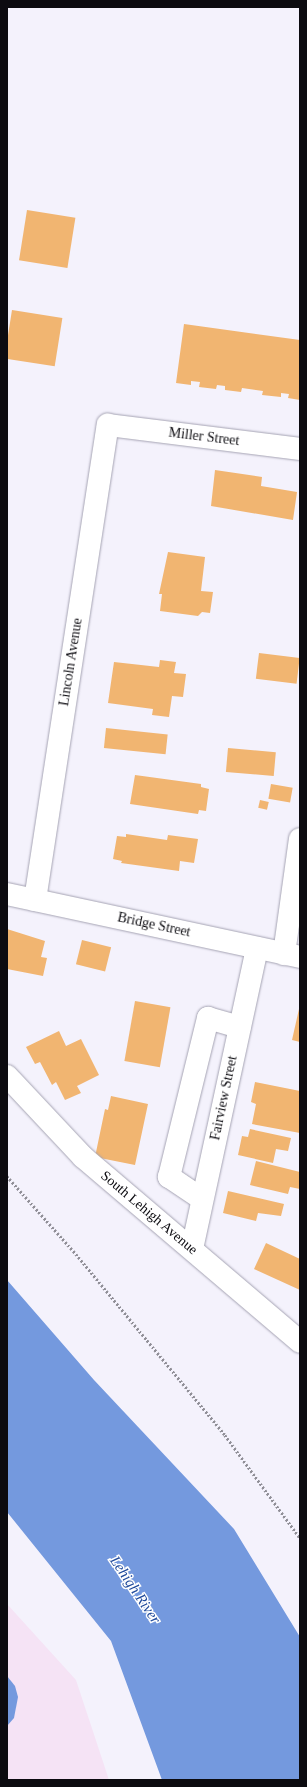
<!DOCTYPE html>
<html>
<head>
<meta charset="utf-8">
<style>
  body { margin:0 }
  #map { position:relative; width:307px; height:1787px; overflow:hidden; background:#f4f2fc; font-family:"Times New Roman",serif }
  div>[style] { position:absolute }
  .industrial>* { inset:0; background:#f5e3f5 }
  .water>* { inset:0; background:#7499de }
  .building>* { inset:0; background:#f1b571; transform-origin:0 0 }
  .path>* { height:2.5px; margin-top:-1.25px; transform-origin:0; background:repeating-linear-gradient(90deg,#908f97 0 2px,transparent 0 4px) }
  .roads { filter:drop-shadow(0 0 1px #a5a3b3) drop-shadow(0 0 1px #a5a3b3) }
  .minor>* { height:22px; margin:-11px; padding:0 11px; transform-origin:11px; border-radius:11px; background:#fff }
  .major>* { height:22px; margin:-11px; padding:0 11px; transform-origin:11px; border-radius:11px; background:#fff }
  span { translate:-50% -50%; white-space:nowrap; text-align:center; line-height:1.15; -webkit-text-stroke:3px #fff; paint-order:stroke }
  .street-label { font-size:14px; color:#0c0b10 }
  .water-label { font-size:15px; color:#214b9c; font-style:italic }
  .frame { position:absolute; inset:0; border:8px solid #0c0b10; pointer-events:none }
</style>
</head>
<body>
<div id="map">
  <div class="industrial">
    <div style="clip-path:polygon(7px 1604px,76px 1680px,109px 1780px,7px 1780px)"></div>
  </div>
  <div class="water">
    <div style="clip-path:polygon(7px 1280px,94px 1380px,234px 1529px,300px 1637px,300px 1780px,162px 1780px,111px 1641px,7px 1512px)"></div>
    <div style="clip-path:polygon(7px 1676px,15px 1686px,18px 1697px,14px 1718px,7px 1726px)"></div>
  </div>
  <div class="building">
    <div style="left:27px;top:210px;width:49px;height:51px;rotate:9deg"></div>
    <div style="left:12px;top:310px;width:51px;height:49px;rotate:9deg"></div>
    <div style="clip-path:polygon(184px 324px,300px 340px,300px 400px,288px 398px,289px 394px,281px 393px,281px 397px,262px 395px,263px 391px,242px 388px,241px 392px,225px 390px,225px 386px,217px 385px,216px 389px,199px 387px,200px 382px,191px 381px,191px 385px,176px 383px)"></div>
    <div style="clip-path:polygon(215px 470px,262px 477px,261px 486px,297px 492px,293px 520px,211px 506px)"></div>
    <div style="clip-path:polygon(168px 552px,205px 557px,201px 591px,213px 592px,210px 613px,202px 612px,198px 616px,160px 611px,162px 594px,159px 594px)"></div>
    <div style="left:259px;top:653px;width:41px;height:26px;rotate:7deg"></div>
    <div style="clip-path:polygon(160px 660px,176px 662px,174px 673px,186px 674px,183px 697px,172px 696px,169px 717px,152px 715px,153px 709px,108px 703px,114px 662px,159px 667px)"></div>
    <div style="left:106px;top:728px;width:62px;height:20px;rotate:6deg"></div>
    <div style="left:228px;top:748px;width:48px;height:24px;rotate:5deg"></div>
    <div style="clip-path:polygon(135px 775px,201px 784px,201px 787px,209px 789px,206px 811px,199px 810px,198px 814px,130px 804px)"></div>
    <div style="left:271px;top:784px;width:22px;height:15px;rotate:10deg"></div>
    <div style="left:260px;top:800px;width:9px;height:8px;rotate:13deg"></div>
    <div style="clip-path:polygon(126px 834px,167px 840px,168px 835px,198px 839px,194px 863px,180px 861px,179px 871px,121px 863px,122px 861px,113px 859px,117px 836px,126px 837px)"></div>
    <div style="clip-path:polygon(7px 929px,45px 941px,41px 957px,47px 958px,43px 976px,7px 969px)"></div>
    <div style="left:82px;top:940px;width:30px;height:25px;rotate:14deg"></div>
    <div style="left:135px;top:1001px;width:36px;height:61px;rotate:10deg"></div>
    <div style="clip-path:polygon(299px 1009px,300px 1009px,300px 1042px,292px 1040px)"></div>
    <div style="clip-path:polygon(59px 1031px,66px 1046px,81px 1039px,99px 1075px,77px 1086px,81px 1093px,65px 1100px,56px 1082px,52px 1085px,40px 1062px,35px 1064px,26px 1047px)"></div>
    <div style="clip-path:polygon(255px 1082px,300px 1091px,300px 1133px,252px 1124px,256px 1104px,251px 1102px)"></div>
    <div style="clip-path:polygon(111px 1096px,148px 1104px,135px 1165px,95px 1157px,105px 1109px,108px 1110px)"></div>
    <div style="clip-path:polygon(250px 1129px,291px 1138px,288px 1151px,276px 1149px,273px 1163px,238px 1155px,242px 1136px,248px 1137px)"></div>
    <div style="clip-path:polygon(256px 1161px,300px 1172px,300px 1189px,290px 1187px,288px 1194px,250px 1185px)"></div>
    <div style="clip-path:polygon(228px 1191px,284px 1204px,281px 1216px,258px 1213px,256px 1221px,223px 1213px)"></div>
    <div style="clip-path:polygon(266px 1243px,300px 1259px,300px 1290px,254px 1269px)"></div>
  </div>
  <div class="path">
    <div style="left:7px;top:1176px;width:104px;rotate:48.5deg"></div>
    <div style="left:76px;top:1254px;width:234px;rotate:50.5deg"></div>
    <div style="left:225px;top:1435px;width:127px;rotate:53.9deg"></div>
  </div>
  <div class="roads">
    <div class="minor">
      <div style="left:35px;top:900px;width:481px;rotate:-81.3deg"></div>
      <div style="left:108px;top:425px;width:193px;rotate:7.1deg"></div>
      <div style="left:284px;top:954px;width:116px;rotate:-82.1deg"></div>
      <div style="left:202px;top:1199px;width:40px;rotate:-146deg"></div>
      <div style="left:169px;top:1177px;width:164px;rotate:-76.2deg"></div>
      <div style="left:208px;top:1018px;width:33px;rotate:16deg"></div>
      <div style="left:192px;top:1249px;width:308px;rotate:-77.8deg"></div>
    </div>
    <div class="major">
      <div style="left:7px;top:894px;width:300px;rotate:12.1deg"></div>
      <div style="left:7px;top:1076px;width:111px;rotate:46.8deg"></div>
      <div style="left:83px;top:1157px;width:285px;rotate:40.4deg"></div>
    </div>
  </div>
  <div class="street-label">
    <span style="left:204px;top:437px;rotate:7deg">Miller Street</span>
    <span style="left:71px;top:662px;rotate:-81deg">Lincoln Avenue</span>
    <span style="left:154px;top:925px;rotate:12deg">Bridge Street</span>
    <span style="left:224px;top:1098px;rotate:-78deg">Fairview Street</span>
    <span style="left:149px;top:1213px;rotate:40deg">South Lehigh Avenue</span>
  </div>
  <div class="water-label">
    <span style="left:135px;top:1590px;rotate:56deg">Lehigh River</span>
  </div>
  <div class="frame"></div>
</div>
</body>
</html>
